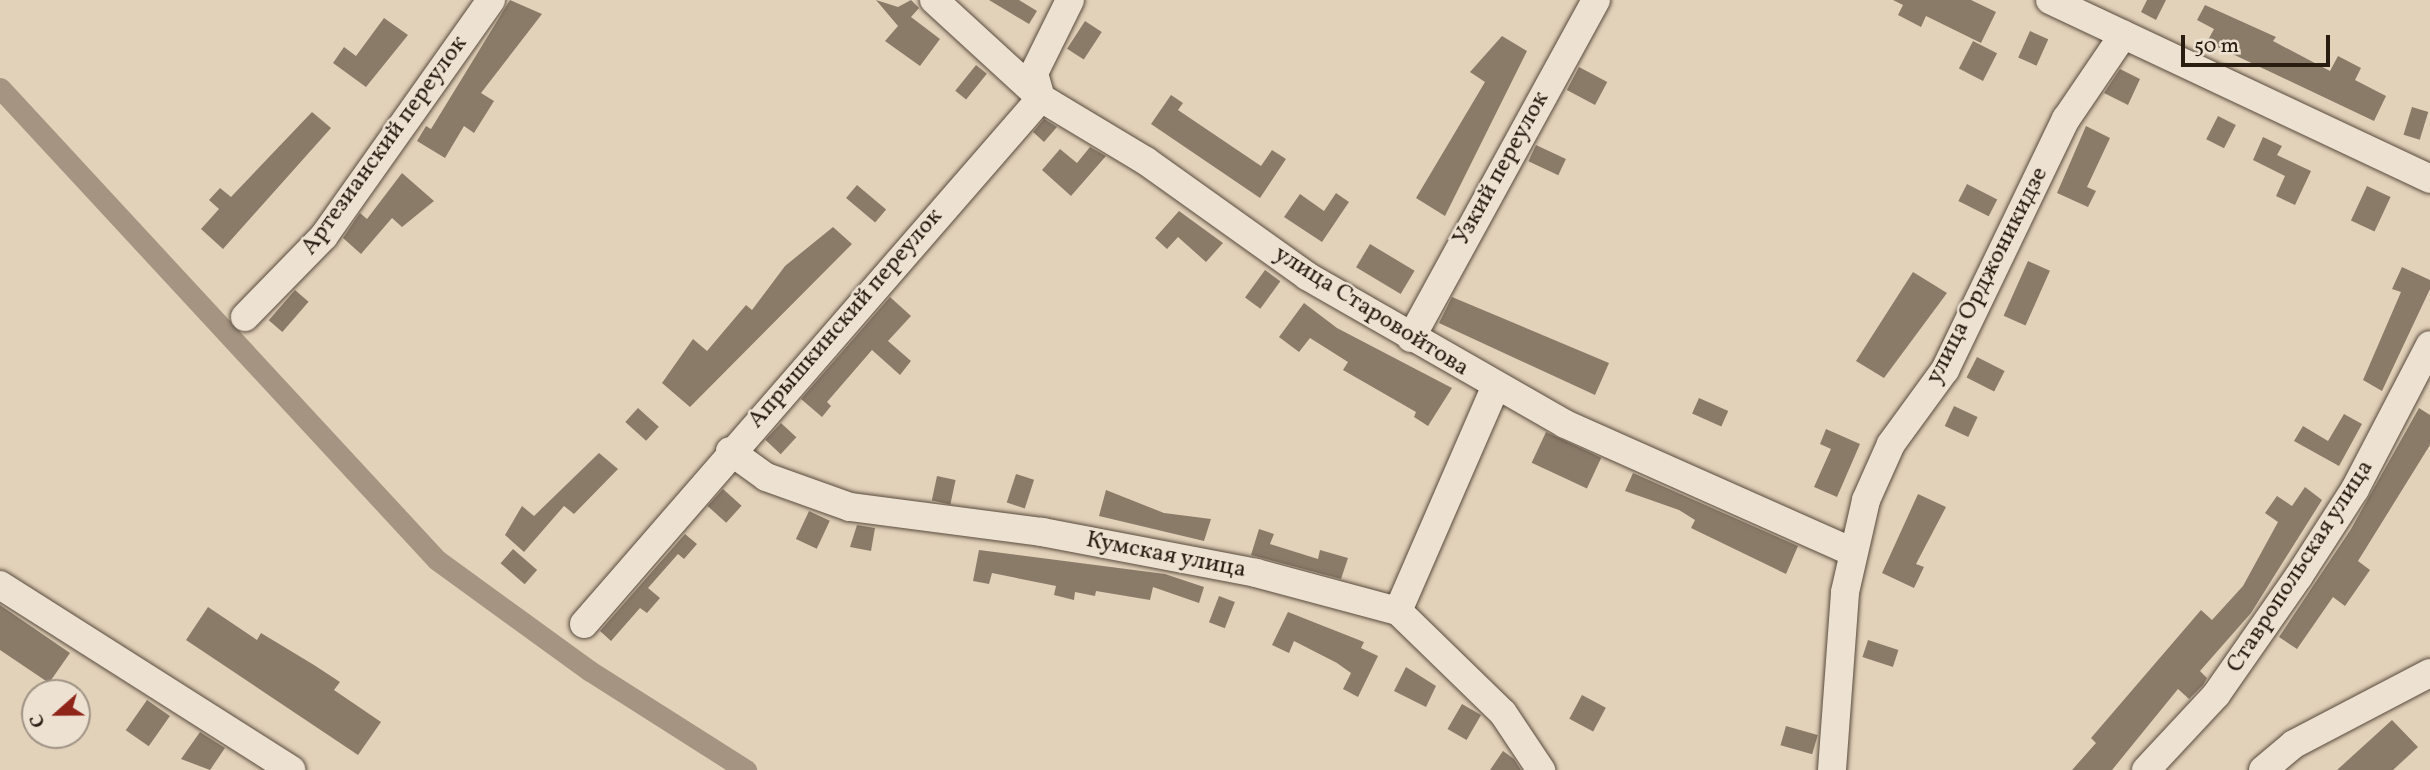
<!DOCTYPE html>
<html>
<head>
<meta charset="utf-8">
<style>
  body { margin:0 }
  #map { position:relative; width:2430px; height:770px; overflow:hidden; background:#e3d2ba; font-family:Vollkorn,serif }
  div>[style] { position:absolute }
  .canal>* { height:21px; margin:-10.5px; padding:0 10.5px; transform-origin:10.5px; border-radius:10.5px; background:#a49481 }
  .building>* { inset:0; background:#8a7b69; transform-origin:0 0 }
  .roads { filter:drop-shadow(0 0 2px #584a3c) drop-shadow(0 0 2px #584a3c) }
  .minor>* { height:28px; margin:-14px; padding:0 14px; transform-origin:14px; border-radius:14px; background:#ede2d2 }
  span { translate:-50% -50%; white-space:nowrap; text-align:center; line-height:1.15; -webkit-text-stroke:5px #ede2d2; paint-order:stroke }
  .street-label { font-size:24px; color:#291d12 }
  .north { position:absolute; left:21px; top:679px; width:70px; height:70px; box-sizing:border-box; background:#ede2d2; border:2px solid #9f9385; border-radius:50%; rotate:249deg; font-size:19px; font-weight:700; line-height:28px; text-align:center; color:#291d12 }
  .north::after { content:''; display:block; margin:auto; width:24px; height:32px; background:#8f2418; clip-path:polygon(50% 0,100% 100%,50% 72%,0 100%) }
  .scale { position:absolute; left:2181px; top:35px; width:149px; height:32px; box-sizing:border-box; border:4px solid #291d12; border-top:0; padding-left:9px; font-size:21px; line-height:24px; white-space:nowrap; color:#291d12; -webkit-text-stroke:5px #ede2d2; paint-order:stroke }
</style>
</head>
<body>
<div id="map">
  <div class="canal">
    <div style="left:0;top:88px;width:643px;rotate:47.21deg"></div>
    <div style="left:437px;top:560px;width:189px;rotate:36deg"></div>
    <div style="left:590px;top:671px;width:185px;rotate:32.4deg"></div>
  </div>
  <div class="building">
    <div style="clip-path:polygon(510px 0,542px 14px,481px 93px,494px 101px,474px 133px,464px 126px,445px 158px,417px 141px,426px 126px,431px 129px)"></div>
    <div style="clip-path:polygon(876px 0,898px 7px,911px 0,919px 8px,911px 17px,940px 39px,920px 66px,885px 41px,898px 26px)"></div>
    <div style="clip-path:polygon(989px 0,1019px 0,1037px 11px,1029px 24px)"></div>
    <div style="clip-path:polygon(1893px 0,1971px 0,1996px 12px,1981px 43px,1926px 16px,1921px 27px,1898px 15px,1903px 5px)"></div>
    <div style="clip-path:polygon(2147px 0,2166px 0,2156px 20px,2141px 12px)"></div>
    <div style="clip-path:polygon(2205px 5px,2276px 37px,2273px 41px,2330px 71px,2338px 56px,2361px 68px,2355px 80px,2386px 96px,2374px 121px,2207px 42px,2214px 29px,2197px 20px)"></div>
    <div style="clip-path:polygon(384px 18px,408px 35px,366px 87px,333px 63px,344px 47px,356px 56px)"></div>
    <div style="left:1085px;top:21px;width:20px;height:33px;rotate:33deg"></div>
    <div style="left:2030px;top:31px;width:20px;height:29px;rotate:24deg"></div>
    <div style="clip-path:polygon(1502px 36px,1527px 51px,1445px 216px,1416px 198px,1485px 82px,1470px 72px)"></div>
    <div style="left:1973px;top:41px;width:27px;height:31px;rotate:27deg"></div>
    <div style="left:976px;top:65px;width:14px;height:33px;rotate:39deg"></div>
    <div style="left:1579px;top:67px;width:32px;height:26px;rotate:28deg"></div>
    <div style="clip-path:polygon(2120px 69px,2140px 79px,2128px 105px,2104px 93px)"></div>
    <div style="clip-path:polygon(1171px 95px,1183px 103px,1178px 110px,1261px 166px,1272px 150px,1286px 159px,1260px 198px,1151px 124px)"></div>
    <div style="left:2412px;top:107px;width:17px;height:29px;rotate:17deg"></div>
    <div style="clip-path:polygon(312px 112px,331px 128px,223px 249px,201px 229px,219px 209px,209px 200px,220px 188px,231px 197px)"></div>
    <div style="left:2218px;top:116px;width:20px;height:26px;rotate:27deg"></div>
    <div style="clip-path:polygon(1044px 119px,1057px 127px,1044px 142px,1033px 132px)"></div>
    <div style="clip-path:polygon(2086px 126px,2110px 138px,2087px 187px,2096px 191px,2088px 207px,2057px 193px)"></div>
    <div style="clip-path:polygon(2263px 137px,2282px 146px,2277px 155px,2311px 171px,2295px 205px,2276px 196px,2285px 176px,2253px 160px)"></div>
    <div style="left:1536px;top:145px;width:33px;height:18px;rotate:25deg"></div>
    <div style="clip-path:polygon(1090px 147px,1106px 156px,1071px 196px,1042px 170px,1060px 149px,1077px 163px)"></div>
    <div style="clip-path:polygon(402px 173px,434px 201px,402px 227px,392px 218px,361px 254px,343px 238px,360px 213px,367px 219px)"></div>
    <div style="left:1967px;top:184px;width:34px;height:19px;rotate:27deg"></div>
    <div style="left:857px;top:185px;width:38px;height:17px;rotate:40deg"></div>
    <div style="left:2367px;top:186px;width:26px;height:38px;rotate:25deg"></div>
    <div style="clip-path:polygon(1336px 193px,1349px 202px,1322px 242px,1284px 217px,1300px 194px,1324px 211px)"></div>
    <div style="clip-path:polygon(1179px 211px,1223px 243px,1206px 262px,1178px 237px,1167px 249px,1155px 238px)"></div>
    <div style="clip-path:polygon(833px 227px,852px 244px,690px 407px,662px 383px,693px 339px,707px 351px,746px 305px,752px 310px,785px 266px)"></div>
    <div style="left:1370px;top:244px;width:52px;height:27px;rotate:31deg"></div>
    <div style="left:2028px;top:261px;width:24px;height:60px;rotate:24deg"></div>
    <div style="clip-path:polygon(2402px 267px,2430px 280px,2430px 289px,2382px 391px,2363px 380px,2401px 292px,2392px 289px)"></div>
    <div style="left:1265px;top:270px;width:19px;height:34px;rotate:36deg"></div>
    <div style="clip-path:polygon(1913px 272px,1947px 293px,1884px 378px,1856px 361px)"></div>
    <div style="left:295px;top:290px;width:18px;height:40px;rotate:41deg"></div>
    <div style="clip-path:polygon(890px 297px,911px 316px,888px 341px,911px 361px,900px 375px,872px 350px,827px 402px,831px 406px,822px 417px,801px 399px)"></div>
    <div style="clip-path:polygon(1452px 297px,1609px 363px,1595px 395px,1439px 323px)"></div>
    <div style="clip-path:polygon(1304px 303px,1337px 328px,1452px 388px,1428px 426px,1414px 417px,1416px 412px,1343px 370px,1348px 362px,1310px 338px,1299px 352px,1279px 337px)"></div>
    <div style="left:1977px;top:357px;width:31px;height:23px;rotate:27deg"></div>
    <div style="left:1699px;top:398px;width:32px;height:17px;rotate:24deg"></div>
    <div style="left:1954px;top:406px;width:26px;height:22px;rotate:25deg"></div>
    <div style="left:638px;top:408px;width:28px;height:19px;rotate:42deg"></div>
    <div style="clip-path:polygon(2419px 408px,2430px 415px,2430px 445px,2358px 561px,2370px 570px,2345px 606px,2333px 597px,2297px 649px,2279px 637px,2351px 529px)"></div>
    <div style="clip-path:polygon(2344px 414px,2362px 424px,2339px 466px,2294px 441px,2303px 426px,2328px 441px)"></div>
    <div style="left:781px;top:423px;width:21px;height:23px;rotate:43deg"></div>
    <div style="clip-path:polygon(1826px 429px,1860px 444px,1837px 497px,1814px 487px,1831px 449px,1820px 444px)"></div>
    <div style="left:1546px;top:432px;width:61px;height:34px;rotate:25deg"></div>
    <div style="clip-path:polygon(599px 453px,618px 469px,574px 514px,564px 506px,524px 552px,505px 535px,522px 506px,534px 516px)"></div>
    <div style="clip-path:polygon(1633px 473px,1798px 546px,1786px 574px,1691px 528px,1695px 520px,1679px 510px,1625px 491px)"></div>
    <div style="left:1016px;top:474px;width:19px;height:30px;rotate:18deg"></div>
    <div style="left:937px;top:476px;width:19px;height:25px;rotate:12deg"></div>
    <div style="clip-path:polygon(2305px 487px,2322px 500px,2251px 613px,2200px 671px,2207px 678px,2203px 685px,2189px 699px,2178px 689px,2112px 770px,2072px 770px,2096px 743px,2091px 738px,2201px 610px,2212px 620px,2243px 586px,2278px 522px,2265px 513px,2277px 496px,2292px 506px)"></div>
    <div style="left:723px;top:489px;width:25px;height:23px;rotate:42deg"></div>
    <div style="clip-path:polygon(1106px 490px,1164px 513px,1211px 519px,1204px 541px,1099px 516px)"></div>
    <div style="clip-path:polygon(1918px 494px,1946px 507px,1916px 564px,1924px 567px,1914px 588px,1882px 573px)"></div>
    <div style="left:809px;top:511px;width:23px;height:31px;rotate:25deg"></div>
    <div style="clip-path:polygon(857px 525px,875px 528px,871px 551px,850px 547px)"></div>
    <div style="clip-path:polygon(1259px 529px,1274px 534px,1270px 544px,1318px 559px,1320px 550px,1348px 558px,1341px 579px,1251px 555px)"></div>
    <div style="clip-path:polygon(685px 534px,697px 544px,684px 559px,678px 554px,648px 588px,660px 598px,647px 613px,640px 608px,611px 641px,600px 631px)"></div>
    <div style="left:513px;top:549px;width:32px;height:19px;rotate:41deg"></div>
    <div style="clip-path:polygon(979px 550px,1165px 574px,1204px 587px,1199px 603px,1153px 587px,1150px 600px,1096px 591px,1095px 596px,1075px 592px,1074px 600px,1054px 595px,1056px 586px,992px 573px,989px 584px,973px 581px)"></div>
    <div style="left:1219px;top:596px;width:17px;height:28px;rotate:21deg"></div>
    <div style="clip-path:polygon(0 605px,70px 653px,49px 683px,0 650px)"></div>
    <div style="clip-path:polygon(208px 607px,257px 640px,261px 633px,314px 665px,340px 682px,334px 690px,381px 722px,358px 755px,186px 640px)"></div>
    <div style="clip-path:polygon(1288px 612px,1364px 642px,1361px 648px,1378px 656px,1358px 697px,1343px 689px,1351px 673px,1337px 663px,1294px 641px,1289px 653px,1272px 645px)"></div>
    <div style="left:1868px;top:640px;width:32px;height:18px;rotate:18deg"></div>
    <div style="clip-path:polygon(1406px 667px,1436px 686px,1426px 707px,1394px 691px)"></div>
    <div style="left:1582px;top:695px;width:27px;height:27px;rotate:28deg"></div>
    <div style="left:147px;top:700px;width:28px;height:37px;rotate:35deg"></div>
    <div style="left:1462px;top:704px;width:22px;height:29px;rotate:30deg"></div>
    <div style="clip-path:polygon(2392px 720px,2418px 747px,2393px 770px,2337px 770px)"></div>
    <div style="left:1786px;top:726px;width:33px;height:20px;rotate:16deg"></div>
    <div style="clip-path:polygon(200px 732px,225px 748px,210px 770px,181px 759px)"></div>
    <div style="clip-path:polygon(1503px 751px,1514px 759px,1521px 770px,1490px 770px)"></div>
  </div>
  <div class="roads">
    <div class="minor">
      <div style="left:934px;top:0;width:145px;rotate:42.5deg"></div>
      <div style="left:1041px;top:98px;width:122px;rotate:31deg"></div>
      <div style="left:1146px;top:161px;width:198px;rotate:35.5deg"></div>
      <div style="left:1307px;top:276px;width:297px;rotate:29.8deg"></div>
      <div style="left:1565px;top:424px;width:314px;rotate:24deg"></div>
      <div style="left:2050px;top:0;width:420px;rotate:25.2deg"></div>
      <div style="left:245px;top:317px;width:113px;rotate:-45.7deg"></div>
      <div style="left:324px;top:236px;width:289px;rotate:-54.7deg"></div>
      <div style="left:1411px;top:338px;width:385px;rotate:-61.3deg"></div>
      <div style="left:730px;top:451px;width:44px;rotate:35.8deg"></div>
      <div style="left:766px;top:477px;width:89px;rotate:19.7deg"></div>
      <div style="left:850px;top:507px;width:194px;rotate:7.4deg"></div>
      <div style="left:1042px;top:532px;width:218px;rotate:10.8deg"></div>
      <div style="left:1256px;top:573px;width:147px;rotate:15deg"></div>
      <div style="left:1398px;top:611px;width:146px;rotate:44.2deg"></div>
      <div style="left:1503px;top:713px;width:69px;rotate:56.3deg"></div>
      <div style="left:0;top:585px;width:345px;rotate:32.4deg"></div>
      <div style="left:1398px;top:611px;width:243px;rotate:-66.5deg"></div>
      <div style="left:584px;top:624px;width:697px;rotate:-49.02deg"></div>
      <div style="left:1041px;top:98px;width:26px;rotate:-106deg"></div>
      <div style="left:1034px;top:73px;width:81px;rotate:-63.7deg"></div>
      <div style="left:1832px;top:770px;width:178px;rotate:-85.8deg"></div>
      <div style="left:1845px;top:592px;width:94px;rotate:-77.1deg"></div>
      <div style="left:1866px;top:500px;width:61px;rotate:-65.9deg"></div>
      <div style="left:1891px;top:444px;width:92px;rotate:-53.9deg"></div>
      <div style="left:1945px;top:370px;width:279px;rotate:-64.3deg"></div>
      <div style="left:2066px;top:119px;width:102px;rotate:-55.8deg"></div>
      <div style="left:2146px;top:770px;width:103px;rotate:-47deg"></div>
      <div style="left:2216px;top:695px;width:145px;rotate:-55.1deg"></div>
      <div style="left:2299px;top:576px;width:103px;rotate:-57.2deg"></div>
      <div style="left:2355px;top:489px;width:162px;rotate:-62.5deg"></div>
      <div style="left:2263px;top:770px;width:40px;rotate:-40deg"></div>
      <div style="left:2294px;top:744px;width:153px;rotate:-27.6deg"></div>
    </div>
  </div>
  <div class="street-label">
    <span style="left:385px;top:146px;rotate:-54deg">Артезианский переулок</span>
    <span style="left:1502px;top:169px;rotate:-61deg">Узкий переулок</span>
    <span style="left:1988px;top:276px;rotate:-63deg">улица Орджоникидзе</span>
    <span style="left:1371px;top:312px;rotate:32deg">улица Старовойтова</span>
    <span style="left:846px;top:319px;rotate:-49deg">Апрышкинский переулок</span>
    <span style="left:1166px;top:556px;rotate:11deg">Кумская улица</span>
    <span style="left:2301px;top:567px;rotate:-57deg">Ставропольская улица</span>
  </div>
  <div class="north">С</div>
  <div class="scale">50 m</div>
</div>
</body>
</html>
